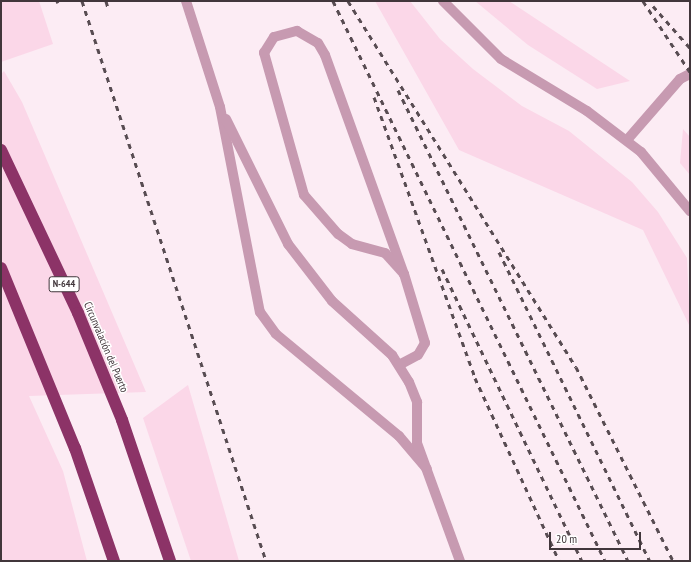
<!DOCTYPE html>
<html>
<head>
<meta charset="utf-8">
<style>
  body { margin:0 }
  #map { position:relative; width:691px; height:562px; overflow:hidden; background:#fcecf4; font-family:"PT Sans Narrow",sans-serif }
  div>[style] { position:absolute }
  .green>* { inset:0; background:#fbd7e8 }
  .lane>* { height:10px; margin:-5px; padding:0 5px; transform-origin:5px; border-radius:5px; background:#c79ab1 }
  .street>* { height:10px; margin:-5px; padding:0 5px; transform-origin:5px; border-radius:5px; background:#c79ab1 }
  .highway>* { height:12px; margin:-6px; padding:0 6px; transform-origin:6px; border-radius:6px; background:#8c3367 }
  .rail>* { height:3px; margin-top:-1.5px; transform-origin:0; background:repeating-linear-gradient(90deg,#584c52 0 5px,transparent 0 10px) }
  span { translate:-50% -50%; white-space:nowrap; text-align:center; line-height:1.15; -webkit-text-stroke:3px #fff; paint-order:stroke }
  .shield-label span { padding:1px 3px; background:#fff; border:1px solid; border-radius:3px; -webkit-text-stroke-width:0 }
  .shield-label { font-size:10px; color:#41363b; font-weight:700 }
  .street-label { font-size:11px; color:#41363b }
  .frame { position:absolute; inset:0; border:2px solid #41363b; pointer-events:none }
  .scale { position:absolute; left:549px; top:532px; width:92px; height:18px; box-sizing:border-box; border:2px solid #41363b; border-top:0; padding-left:5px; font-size:12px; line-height:14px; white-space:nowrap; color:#41363b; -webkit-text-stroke:3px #fff; paint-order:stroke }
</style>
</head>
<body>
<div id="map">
  <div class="green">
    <div style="clip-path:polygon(1px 1px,39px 1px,53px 44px,1px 62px)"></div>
    <div style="clip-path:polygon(375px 1px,410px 1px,440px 39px,473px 69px,522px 106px,569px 131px,632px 182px,658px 212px,687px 258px,690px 327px,643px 230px,459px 150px)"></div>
    <div style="clip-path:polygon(475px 1px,509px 1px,630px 81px,597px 89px,528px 45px)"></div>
    <div style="clip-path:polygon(4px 71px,22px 102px,146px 392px,29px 396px,63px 471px,87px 561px,1px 561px,1px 74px)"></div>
    <div style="clip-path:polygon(683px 129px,690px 137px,690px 175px,680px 163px)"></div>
    <div style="clip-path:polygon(188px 385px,239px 561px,191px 561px,143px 418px)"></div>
  </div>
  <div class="lane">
    <div style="left:186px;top:1px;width:111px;rotate:72.2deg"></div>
    <div style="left:220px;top:107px;width:209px;rotate:79deg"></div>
    <div style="left:260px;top:312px;width:27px;rotate:54deg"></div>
    <div style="left:276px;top:334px;width:160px;rotate:39.7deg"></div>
    <div style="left:399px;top:436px;width:43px;rotate:49.7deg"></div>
    <div style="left:297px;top:31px;width:24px;rotate:30deg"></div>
    <div style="left:318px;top:43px;width:14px;rotate:60deg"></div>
    <div style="left:325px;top:55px;width:233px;rotate:70.2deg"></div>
    <div style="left:404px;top:274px;width:28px;rotate:-132deg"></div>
    <div style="left:385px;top:253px;width:34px;rotate:-165deg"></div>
    <div style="left:352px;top:244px;width:17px;rotate:-144deg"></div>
    <div style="left:338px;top:234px;width:52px;rotate:-131.1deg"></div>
    <div style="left:304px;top:195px;width:148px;rotate:-105.7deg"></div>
    <div style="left:264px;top:53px;width:19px;rotate:-58deg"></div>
    <div style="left:274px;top:37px;width:24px;rotate:-15deg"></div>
    <div style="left:226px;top:119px;width:140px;rotate:63.6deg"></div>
    <div style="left:288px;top:244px;width:72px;rotate:52.3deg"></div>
    <div style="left:332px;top:301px;width:81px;rotate:42deg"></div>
    <div style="left:392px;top:355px;width:32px;rotate:58deg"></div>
    <div style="left:409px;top:382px;width:22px;rotate:68deg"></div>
    <div style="left:417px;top:402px;width:41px;rotate:90deg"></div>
    <div style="left:417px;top:443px;width:126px;rotate:70deg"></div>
    <div style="left:627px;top:140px;width:81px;rotate:-49deg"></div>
    <div style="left:680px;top:79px;width:11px;rotate:-27deg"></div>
    <div style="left:399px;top:365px;width:21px;rotate:-28deg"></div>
    <div style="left:418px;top:355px;width:14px;rotate:-60deg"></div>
    <div style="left:425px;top:343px;width:72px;rotate:-106.9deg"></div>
  </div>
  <div class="street">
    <div style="left:443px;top:1px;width:82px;rotate:45deg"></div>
    <div style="left:501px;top:59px;width:100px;rotate:31.2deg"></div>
    <div style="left:587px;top:111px;width:68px;rotate:37.2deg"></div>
    <div style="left:641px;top:152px;width:77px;rotate:50.3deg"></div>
  </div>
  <div class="highway">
    <div style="left:1px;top:150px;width:180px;rotate:64.7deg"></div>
    <div style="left:78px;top:313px;width:116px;rotate:67.6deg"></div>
    <div style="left:122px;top:420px;width:149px;rotate:71.2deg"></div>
    <div style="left:1px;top:268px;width:195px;rotate:67.7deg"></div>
    <div style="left:75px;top:448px;width:120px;rotate:71deg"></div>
  </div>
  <div class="rail">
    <div style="left:57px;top:1px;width:2px;rotate:63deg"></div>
    <div style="left:82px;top:1px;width:589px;rotate:71.81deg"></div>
    <div style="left:106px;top:1px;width:7px;rotate:74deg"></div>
    <div style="left:333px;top:1px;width:623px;rotate:64.09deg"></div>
    <div style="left:348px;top:1px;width:431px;rotate:58.1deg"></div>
    <div style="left:576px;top:367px;width:217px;rotate:63.4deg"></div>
    <div style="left:643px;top:1px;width:85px;rotate:56.5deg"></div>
    <div style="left:653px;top:6px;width:56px;rotate:48.6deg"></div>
    <div style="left:398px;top:90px;width:524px;rotate:63.97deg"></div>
    <div style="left:374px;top:97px;width:299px;rotate:70.2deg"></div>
    <div style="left:475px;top:378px;width:201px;rotate:65.3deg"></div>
    <div style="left:499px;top:252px;width:344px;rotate:64deg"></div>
    <div style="left:442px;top:269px;width:324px;rotate:64.4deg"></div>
  </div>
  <div class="shield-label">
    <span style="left:64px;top:284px">N-644</span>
  </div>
  <div class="street-label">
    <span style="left:106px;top:347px;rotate:67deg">Circunvalación del Puerto</span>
  </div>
  <div class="frame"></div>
  <div class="scale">20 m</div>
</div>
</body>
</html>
